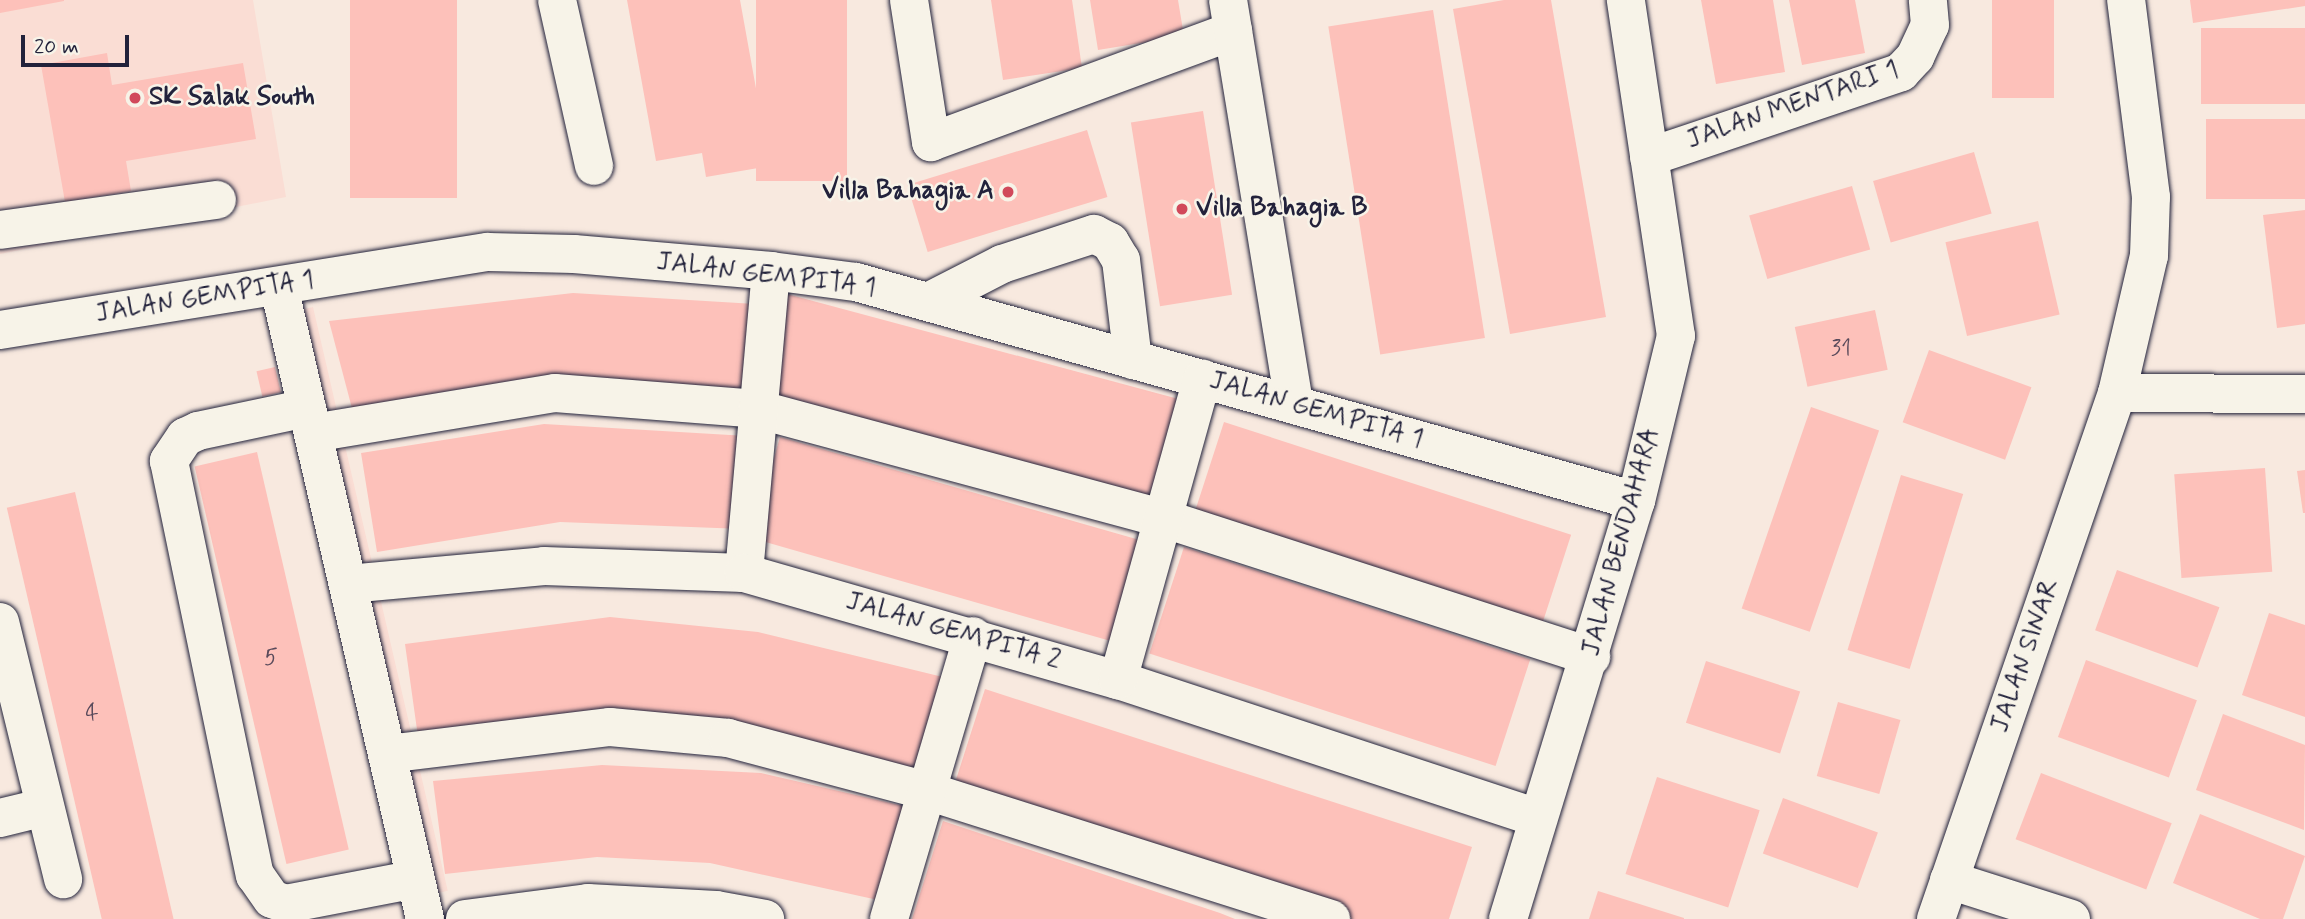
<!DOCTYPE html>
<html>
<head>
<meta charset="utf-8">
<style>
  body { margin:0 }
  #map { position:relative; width:2305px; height:919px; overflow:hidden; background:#f8e9df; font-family:Mynerve,sans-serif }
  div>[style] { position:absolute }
  .built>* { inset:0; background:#faddd4; transform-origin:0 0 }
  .building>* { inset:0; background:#fdc1ba; transform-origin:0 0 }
  .roads { filter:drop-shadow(0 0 2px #22223b) drop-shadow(0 0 2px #22223b) }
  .minor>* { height:38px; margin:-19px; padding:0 19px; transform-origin:19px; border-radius:19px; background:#f7f3e8 }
  .dots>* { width:19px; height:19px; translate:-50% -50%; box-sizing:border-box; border:4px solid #f7f3e8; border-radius:50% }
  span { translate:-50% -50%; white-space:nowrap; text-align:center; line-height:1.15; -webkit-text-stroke:5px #f7f3e8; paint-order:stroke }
  .number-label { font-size:23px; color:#594a5b }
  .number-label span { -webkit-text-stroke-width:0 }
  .poi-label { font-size:26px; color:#22223b; font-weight:700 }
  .left { translate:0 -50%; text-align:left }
  .right { translate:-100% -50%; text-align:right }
  .street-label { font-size:26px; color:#22223b }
  .scale { position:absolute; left:21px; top:35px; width:108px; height:32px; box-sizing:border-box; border:4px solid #22223b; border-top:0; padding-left:9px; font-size:21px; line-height:24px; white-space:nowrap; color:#22223b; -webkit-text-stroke:5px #f7f3e8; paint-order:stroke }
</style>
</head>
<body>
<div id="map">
  <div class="built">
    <div style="clip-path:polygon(0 0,253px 0,286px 197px,0 254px)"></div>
    <div style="left:313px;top:307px;width:599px;height:47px;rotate:77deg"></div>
  </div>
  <div class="building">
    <div style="clip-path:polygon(0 0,64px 0,64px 1px,0 13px)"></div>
    <div style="left:350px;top:0;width:107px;height:198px"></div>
    <div style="clip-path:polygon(627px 0,740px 0,770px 166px,706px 177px,702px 153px,656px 161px)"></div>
    <div style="left:756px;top:0;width:91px;height:181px"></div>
    <div style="clip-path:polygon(991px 0,1072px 0,1082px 68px,1003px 80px)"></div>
    <div style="clip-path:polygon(1090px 0,1178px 0,1184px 36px,1098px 50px)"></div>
    <div style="clip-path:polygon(1504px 0,1551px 0,1606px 317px,1510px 334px,1453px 9px)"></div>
    <div style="clip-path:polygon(1701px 0,1773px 0,1785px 72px,1716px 84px)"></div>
    <div style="clip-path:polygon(1789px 0,1855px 0,1865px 53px,1802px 65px)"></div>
    <div style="left:1992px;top:0;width:62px;height:98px"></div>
    <div style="clip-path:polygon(2190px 0,2305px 0,2305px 6px,2193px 23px)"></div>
    <div style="left:1433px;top:10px;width:332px;height:106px;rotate:81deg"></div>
    <div style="left:2305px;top:28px;width:76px;height:104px;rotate:90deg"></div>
    <div style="clip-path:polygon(107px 53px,112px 85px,243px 63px,256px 139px,126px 161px,131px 191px,65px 202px,41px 65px)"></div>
    <div style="left:1203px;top:111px;width:186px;height:73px;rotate:81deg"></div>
    <div style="left:2305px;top:119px;width:80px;height:99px;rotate:90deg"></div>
    <div style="left:1087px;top:130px;width:70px;height:188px;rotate:73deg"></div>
    <div style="left:1974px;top:152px;width:64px;height:105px;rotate:74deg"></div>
    <div style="left:1852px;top:186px;width:66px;height:107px;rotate:74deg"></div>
    <div style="clip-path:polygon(2305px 210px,2305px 324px,2277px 328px,2263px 215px)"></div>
    <div style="left:2038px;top:221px;width:96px;height:95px;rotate:77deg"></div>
    <div style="clip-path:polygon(573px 293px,755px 304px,750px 403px,354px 416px,329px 321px)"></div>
    <div style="left:787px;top:294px;width:414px;height:109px;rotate:15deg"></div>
    <div style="left:1875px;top:310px;width:61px;height:82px;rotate:78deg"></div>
    <div style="left:1929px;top:350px;width:109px;height:77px;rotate:20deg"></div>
    <div style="left:275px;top:367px;width:26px;height:19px;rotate:77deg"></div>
    <div style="left:1811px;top:407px;width:72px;height:213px;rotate:19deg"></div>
    <div style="left:1224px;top:422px;width:365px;height:103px;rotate:18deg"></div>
    <div style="clip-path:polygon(544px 424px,747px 436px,743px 529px,560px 522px,377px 552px,361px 453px)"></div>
    <div style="left:780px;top:437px;width:385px;height:105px;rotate:16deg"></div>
    <div style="left:257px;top:452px;width:408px;height:64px;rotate:77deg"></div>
    <div style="left:2265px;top:468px;width:104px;height:91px;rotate:86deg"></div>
    <div style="clip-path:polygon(2305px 470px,2305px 513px,2303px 513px,2297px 471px)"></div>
    <div style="left:1901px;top:475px;width:65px;height:183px;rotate:17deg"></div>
    <div style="left:75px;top:492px;width:439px;height:70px;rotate:77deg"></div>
    <div style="left:1184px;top:547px;width:364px;height:112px;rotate:18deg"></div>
    <div style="left:2117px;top:570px;width:109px;height:64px;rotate:20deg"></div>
    <div style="clip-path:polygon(2269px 613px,2305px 625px,2305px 717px,2242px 695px)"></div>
    <div style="clip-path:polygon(610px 617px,758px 632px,947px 678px,921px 780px,779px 742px,419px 744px,405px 644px)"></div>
    <div style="left:2086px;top:660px;width:118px;height:82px;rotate:20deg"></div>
    <div style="left:1706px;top:661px;width:99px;height:65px;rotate:18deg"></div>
    <div style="clip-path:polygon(985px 689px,1472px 847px,1449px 919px,1350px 919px,953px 789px)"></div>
    <div style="left:1838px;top:702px;width:65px;height:77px;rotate:16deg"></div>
    <div style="clip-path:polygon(2223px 714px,2305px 745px,2304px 830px,2196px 790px)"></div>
    <div style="clip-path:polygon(602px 765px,761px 773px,908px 807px,887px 902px,710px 863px,597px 857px,445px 874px,433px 781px)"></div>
    <div style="left:2041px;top:773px;width:140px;height:71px;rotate:21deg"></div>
    <div style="left:1657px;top:777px;width:108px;height:102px;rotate:18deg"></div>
    <div style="left:1783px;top:798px;width:101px;height:59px;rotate:20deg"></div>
    <div style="clip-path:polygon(2200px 814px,2305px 856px,2283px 919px,2260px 919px,2173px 883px)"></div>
    <div style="clip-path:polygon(943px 821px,1220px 913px,1235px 919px,912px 919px)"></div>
    <div style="clip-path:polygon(1598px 891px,1684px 918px,1684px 919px,1589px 919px)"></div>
  </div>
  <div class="roads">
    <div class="minor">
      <div style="left:557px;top:0;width:170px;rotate:77.4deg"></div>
      <div style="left:909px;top:0;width:144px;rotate:81.2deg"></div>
      <div style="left:931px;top:142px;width:322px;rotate:-20.2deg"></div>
      <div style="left:1228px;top:0;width:410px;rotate:80.7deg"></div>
      <div style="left:1649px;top:157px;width:266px;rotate:-18.6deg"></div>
      <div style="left:1901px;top:72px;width:21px;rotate:-47deg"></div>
      <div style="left:1915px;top:57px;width:35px;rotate:-65deg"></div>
      <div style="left:1930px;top:25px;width:25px;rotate:-95deg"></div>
      <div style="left:0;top:230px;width:219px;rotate:-7.9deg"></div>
      <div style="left:279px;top:287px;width:649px;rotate:76.99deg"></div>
      <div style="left:928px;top:302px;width:83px;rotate:-27.2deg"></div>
      <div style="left:1002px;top:264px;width:97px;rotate:-18.1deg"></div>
      <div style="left:1094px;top:234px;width:18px;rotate:27deg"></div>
      <div style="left:1110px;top:242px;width:21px;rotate:59deg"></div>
      <div style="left:1121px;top:260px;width:101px;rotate:83.2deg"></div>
      <div style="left:0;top:330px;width:494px;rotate:-9.1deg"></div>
      <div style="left:488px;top:252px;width:86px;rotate:1.3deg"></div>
      <div style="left:574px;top:254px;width:198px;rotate:4.9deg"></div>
      <div style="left:771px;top:271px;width:86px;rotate:7.4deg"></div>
      <div style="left:856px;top:282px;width:810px;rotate:15.68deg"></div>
      <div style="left:2117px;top:393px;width:188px;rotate:0.3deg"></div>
      <div style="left:307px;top:408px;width:111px;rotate:168.1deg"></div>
      <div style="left:198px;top:431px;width:14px;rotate:155deg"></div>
      <div style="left:185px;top:437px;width:29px;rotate:124deg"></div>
      <div style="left:169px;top:461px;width:423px;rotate:78.3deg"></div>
      <div style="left:255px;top:875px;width:29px;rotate:55deg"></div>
      <div style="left:272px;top:899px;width:15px;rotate:20deg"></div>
      <div style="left:286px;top:904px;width:132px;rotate:-10.9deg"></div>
      <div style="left:313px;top:433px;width:245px;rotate:-9.4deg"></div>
      <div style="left:555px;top:393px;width:203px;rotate:4.5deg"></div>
      <div style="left:757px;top:409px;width:423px;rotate:15.1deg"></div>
      <div style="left:1165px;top:519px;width:448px;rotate:17.9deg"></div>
      <div style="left:744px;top:573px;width:303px;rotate:-84.9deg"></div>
      <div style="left:348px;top:584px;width:197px;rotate:-5.2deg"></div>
      <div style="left:544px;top:566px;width:200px;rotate:2deg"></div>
      <div style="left:744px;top:573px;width:389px;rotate:16deg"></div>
      <div style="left:1118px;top:680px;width:442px;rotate:18.2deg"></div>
      <div style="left:0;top:622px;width:265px;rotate:76.2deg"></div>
      <div style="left:1118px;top:680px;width:313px;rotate:-74.4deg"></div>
      <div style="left:387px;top:754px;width:225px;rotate:-6.9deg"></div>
      <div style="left:610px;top:727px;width:119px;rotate:5.3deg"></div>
      <div style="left:728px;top:738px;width:206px;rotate:14.9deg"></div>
      <div style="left:927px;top:791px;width:424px;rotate:17.6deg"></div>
      <div style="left:0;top:818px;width:46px;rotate:-13.7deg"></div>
      <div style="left:1949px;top:880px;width:128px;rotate:17.7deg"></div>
      <div style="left:465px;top:919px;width:124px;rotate:-7.4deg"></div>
      <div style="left:588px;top:903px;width:128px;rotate:3.1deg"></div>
      <div style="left:716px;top:910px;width:50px;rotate:10.4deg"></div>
      <div style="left:889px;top:919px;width:295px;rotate:-73.5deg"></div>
      <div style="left:1508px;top:919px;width:437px;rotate:-73deg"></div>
      <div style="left:1636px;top:501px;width:170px;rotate:-76.4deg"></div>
      <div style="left:1676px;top:336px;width:340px;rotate:-98.5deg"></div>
      <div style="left:1936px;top:919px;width:556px;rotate:-71.01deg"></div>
      <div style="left:2117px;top:393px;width:141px;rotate:-76.9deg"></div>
      <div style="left:2149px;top:256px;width:59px;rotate:-88.1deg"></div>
      <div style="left:2151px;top:197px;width:199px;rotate:-97.2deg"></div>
    </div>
  </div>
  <div class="dots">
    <div style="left:135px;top:98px;background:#d1495b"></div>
    <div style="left:1008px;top:192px;background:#d1495b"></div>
    <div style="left:1182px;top:209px;background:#d1495b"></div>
  </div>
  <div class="number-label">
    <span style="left:1841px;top:349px">31</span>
    <span style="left:271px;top:658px">5</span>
    <span style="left:92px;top:713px">4</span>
  </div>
  <div class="poi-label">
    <span class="left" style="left:149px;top:98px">SK Salak South</span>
    <span class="right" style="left:994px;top:192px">Villa Bahagia A</span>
    <span class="left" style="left:1196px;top:209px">Villa Bahagia B</span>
  </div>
  <div class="street-label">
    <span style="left:1793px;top:106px;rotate:-19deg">JALAN MENTARI 1</span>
    <span style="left:766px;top:276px;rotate:7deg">JALAN GEMPITA 1</span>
    <span style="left:205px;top:298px;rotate:-9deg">JALAN GEMPITA 1</span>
    <span style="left:1316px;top:411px;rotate:16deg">JALAN GEMPITA 1</span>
    <span style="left:1622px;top:542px;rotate:-75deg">JALAN BENDAHARA</span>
    <span style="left:953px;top:632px;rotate:16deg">JALAN GEMPITA 2</span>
    <span style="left:2026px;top:656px;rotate:-71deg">JALAN SINAR</span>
  </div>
  <div class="scale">20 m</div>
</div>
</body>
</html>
